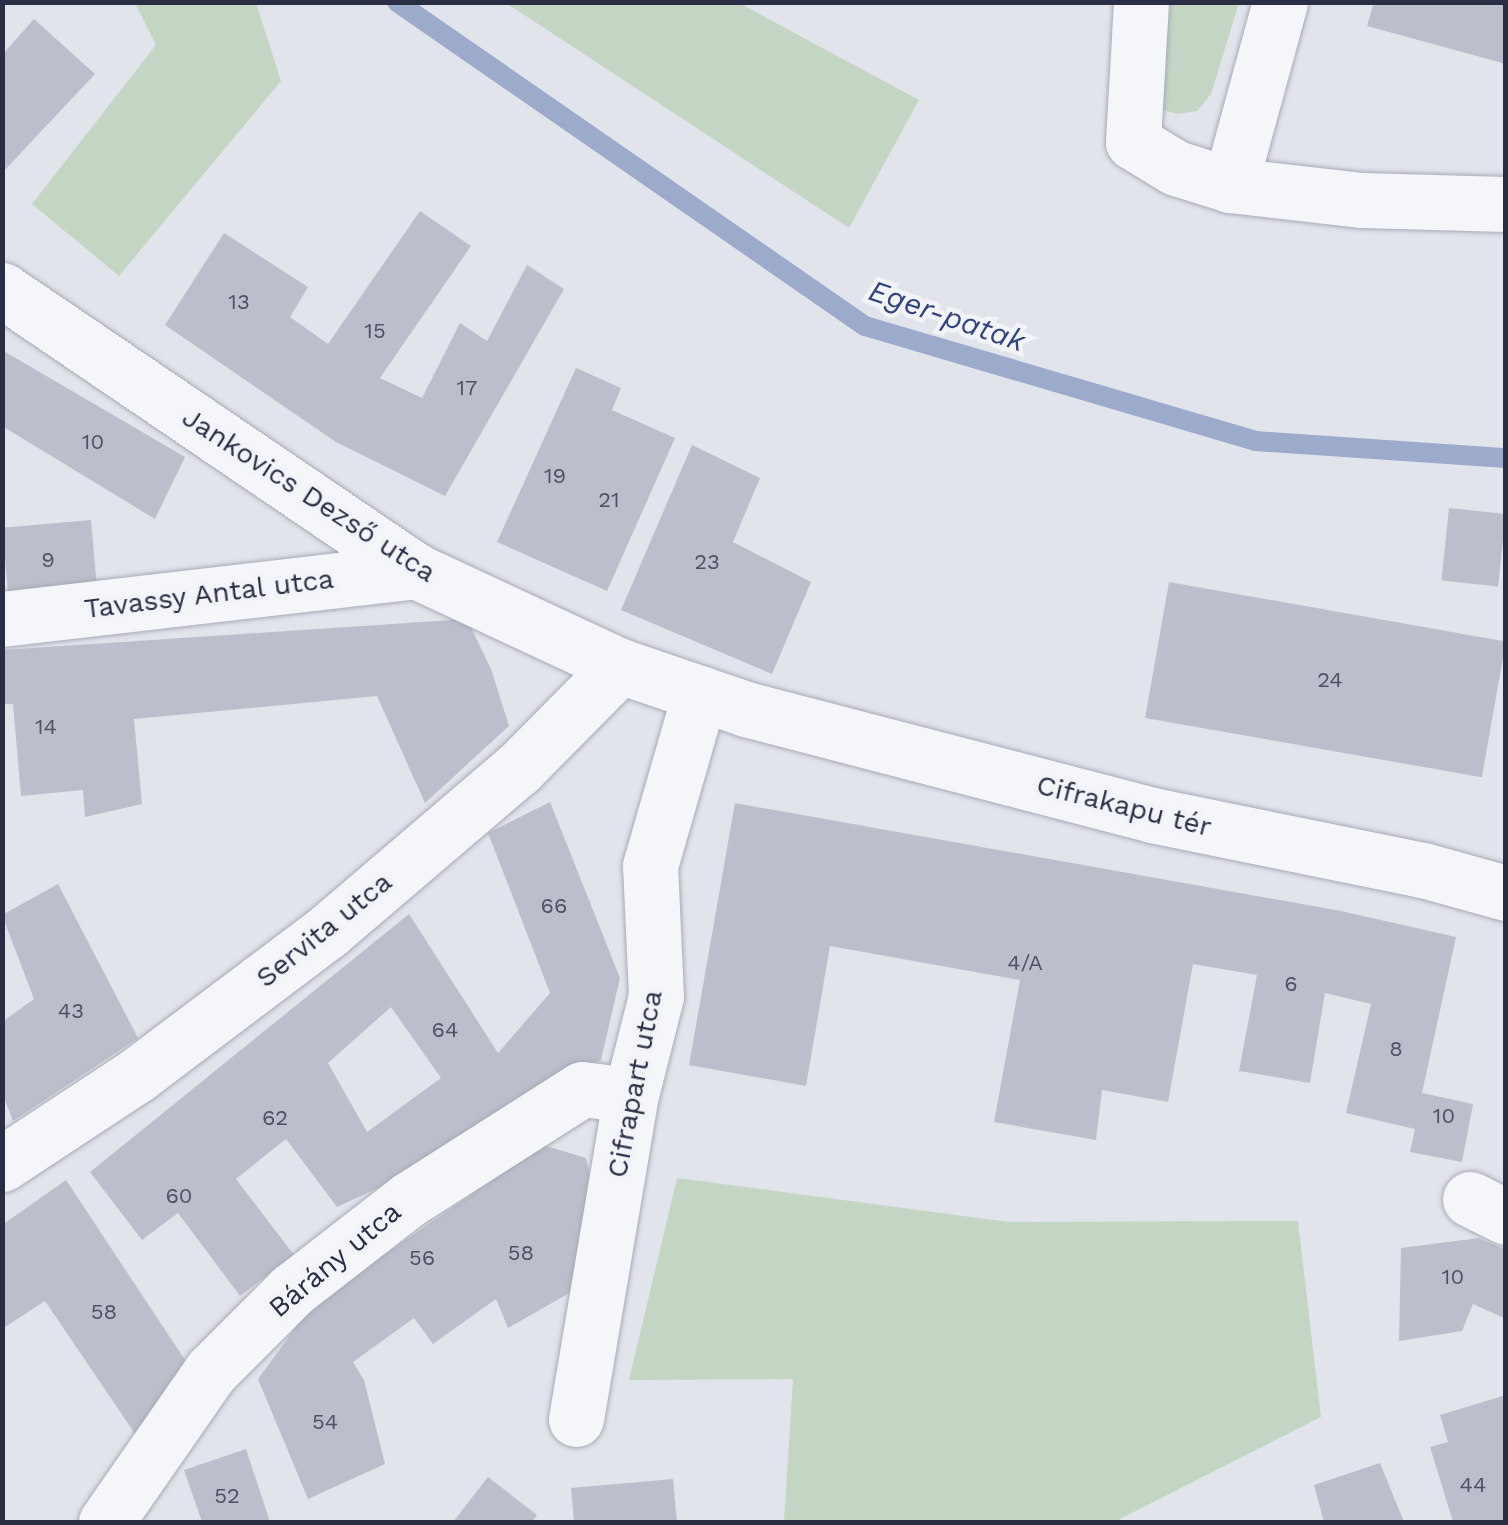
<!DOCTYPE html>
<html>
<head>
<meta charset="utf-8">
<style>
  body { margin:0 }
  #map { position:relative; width:1508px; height:1525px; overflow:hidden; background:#e2e4eb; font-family:"Work Sans",sans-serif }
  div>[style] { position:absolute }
  .green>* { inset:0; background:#c4d5c3 }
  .stream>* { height:20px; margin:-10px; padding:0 10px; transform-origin:10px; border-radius:10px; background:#9cabcc }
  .building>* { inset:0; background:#bcbfcb; transform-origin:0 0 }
  .roads { filter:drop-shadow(0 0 2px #a7aab6) drop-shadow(0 0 2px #a7aab6) }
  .street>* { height:55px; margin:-27.5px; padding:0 27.5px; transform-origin:27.5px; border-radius:27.5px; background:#f5f6f9 }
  span { translate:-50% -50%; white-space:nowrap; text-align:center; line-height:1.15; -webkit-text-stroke:9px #f2f4f8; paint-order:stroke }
  .number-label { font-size:22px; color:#4e5266 }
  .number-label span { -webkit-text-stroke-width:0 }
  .street-label { font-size:28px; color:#292e44 }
  .water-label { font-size:30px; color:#32447a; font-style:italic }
  .frame { position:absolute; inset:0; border:5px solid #292e44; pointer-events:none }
</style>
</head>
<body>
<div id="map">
  <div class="green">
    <div style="clip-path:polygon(135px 3px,256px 3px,281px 81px,119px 276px,32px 204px,156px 45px)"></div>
    <div style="clip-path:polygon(506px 3px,739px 3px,919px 100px,849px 228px)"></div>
    <div style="clip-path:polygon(1171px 3px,1239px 3px,1211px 94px,1197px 111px,1178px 114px,1159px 109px,1159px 77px)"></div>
    <div style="clip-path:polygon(677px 1178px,1009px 1222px,1298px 1221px,1321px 1417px,1114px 1522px,784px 1522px,793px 1379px,629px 1380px)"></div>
  </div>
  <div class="stream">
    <div style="left:397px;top:2px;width:569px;rotate:34.7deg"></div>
    <div style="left:865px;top:326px;width:407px;rotate:16.4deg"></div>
    <div style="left:1255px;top:441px;width:252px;rotate:3.9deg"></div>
  </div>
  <div class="building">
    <div style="clip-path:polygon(1374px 2px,1506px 2px,1506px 64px,1367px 26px)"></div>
    <div style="clip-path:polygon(34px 19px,95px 74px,2px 173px,2px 55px)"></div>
    <div style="clip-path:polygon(420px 211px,471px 246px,380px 378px,422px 398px,460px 323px,487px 341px,527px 265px,564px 289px,445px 496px,336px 442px,165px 325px,224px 233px,308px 287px,290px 317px,328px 344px)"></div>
    <div style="clip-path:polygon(2px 350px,185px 457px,155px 519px,2px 426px)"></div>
    <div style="clip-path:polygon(576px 368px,621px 388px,612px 410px,675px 438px,607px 591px,497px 542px)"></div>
    <div style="clip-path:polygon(692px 445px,760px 478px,733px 542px,811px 582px,772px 674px,621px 610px)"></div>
    <div style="left:1449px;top:508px;width:57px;height:73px;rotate:6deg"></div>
    <div style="left:91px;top:520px;width:73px;height:89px;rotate:85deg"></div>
    <div style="left:1169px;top:582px;width:342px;height:138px;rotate:10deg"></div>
    <div style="clip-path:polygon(467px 619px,491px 669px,509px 726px,425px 803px,377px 696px,134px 719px,142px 804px,85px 817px,83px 790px,21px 796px,13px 704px,2px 704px,2px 650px)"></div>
    <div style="clip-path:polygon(evenodd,550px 802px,620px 978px,601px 1060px,517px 1100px,393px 1181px,337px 1207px,286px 1139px,236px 1179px,294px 1255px,240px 1296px,178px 1213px,142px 1240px,90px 1172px,409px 914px,498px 1053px,550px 993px,488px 833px,550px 802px,391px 1007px,441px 1078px,367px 1132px,328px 1063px,391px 1007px)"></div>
    <div style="clip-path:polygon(735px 803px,1341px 911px,1456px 937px,1422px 1093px,1473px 1104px,1462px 1162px,1410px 1152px,1415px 1129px,1346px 1113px,1371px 1004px,1325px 993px,1310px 1083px,1239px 1071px,1257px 975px,1193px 964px,1168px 1102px,1102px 1090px,1096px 1140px,994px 1122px,1020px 980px,830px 946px,806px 1086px,689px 1065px)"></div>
    <div style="clip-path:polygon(58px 884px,138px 1038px,13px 1121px,2px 1092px,2px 1022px,34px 999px,2px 915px)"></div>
    <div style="clip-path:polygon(543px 1145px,586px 1158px,592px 1184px,573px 1291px,508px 1328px,496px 1299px,433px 1344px,414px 1318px,353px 1362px,364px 1380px,385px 1464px,308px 1499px,258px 1379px,313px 1304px)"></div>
    <div style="clip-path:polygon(66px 1180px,189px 1366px,142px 1444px,45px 1301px,2px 1329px,2px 1225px)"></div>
    <div style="clip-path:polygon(1479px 1238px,1506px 1250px,1506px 1319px,1473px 1304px,1462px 1331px,1399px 1341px,1401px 1248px)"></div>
    <div style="clip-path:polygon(1506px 1395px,1506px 1522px,1453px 1522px,1430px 1447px,1448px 1442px,1440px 1415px)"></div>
    <div style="clip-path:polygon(246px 1449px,270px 1522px,202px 1522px,184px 1470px)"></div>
    <div style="clip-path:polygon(1380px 1463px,1404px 1522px,1324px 1522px,1314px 1485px)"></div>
    <div style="clip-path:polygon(488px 1477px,537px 1515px,532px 1522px,453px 1522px)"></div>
    <div style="clip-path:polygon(673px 1479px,677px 1522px,574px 1522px,571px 1488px)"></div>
  </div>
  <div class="roads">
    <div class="street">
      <div style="left:1141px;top:2px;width:140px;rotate:93.3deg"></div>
      <div style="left:1133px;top:142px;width:50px;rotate:31.2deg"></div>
      <div style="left:1176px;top:168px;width:57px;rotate:17.5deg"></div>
      <div style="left:1230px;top:185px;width:133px;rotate:6.5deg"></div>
      <div style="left:1362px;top:200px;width:144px;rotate:1.6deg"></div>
      <div style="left:1230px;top:185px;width:190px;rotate:-74.7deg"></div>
      <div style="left:2px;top:290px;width:500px;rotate:34.17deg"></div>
      <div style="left:416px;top:571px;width:225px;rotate:25deg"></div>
      <div style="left:620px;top:666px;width:133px;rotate:18.8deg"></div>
      <div style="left:746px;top:709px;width:420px;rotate:14.6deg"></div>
      <div style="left:1152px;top:815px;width:277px;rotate:11.5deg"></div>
      <div style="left:1423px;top:870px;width:86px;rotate:15.5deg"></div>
      <div style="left:2px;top:619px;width:417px;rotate:-6.6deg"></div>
      <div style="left:2px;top:1164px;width:162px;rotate:-33.4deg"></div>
      <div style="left:137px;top:1075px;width:239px;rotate:-37deg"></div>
      <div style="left:328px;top:931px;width:250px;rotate:-40.5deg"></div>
      <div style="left:518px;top:769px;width:145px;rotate:-45.3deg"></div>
      <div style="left:1470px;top:1199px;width:40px;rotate:26.6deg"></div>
      <div style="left:576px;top:1419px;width:329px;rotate:-80.4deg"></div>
      <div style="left:631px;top:1095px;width:102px;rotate:-75.8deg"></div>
      <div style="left:656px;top:996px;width:130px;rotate:-92.6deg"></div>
      <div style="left:650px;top:866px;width:180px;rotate:-73.9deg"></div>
      <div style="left:106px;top:1522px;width:184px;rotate:-55.2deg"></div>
      <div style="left:211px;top:1371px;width:115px;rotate:-45deg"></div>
      <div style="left:292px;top:1290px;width:147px;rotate:-37.8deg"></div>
      <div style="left:408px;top:1200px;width:206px;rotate:-32.5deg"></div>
      <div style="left:582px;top:1089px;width:49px;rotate:7deg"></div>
    </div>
  </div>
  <div class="number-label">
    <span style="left:239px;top:302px">13</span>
    <span style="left:375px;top:331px">15</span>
    <span style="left:467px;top:388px">17</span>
    <span style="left:93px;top:442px">10</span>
    <span style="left:555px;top:476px">19</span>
    <span style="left:609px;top:500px">21</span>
    <span style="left:48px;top:560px">9</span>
    <span style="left:707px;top:562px">23</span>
    <span style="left:1330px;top:680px">24</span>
    <span style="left:46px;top:727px">14</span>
    <span style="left:554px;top:906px">66</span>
    <span style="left:1025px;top:963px">4/A</span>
    <span style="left:1291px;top:984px">6</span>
    <span style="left:71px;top:1011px">43</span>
    <span style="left:445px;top:1030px">64</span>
    <span style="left:1396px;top:1049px">8</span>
    <span style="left:1444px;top:1116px">10</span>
    <span style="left:275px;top:1118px">62</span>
    <span style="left:179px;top:1196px">60</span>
    <span style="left:521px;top:1253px">58</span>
    <span style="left:422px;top:1258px">56</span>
    <span style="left:1453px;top:1277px">10</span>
    <span style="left:104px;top:1312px">58</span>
    <span style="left:325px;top:1422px">54</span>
    <span style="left:1473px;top:1485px">44</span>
    <span style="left:227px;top:1496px">52</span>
  </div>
  <div class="street-label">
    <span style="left:309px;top:495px;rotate:33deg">Jankovics Dezső utca</span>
    <span style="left:209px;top:594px;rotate:-7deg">Tavassy Antal utca</span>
    <span style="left:1124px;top:806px;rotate:14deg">Cifrakapu tér</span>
    <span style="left:324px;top:930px;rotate:-39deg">Servita utca</span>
    <span style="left:635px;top:1084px;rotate:-79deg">Cifrapart utca</span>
    <span style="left:335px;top:1260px;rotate:-40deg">Bárány utca</span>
  </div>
  <div class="water-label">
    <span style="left:947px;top:316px;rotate:19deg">Eger-patak</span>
  </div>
  <div class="frame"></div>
</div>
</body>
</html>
